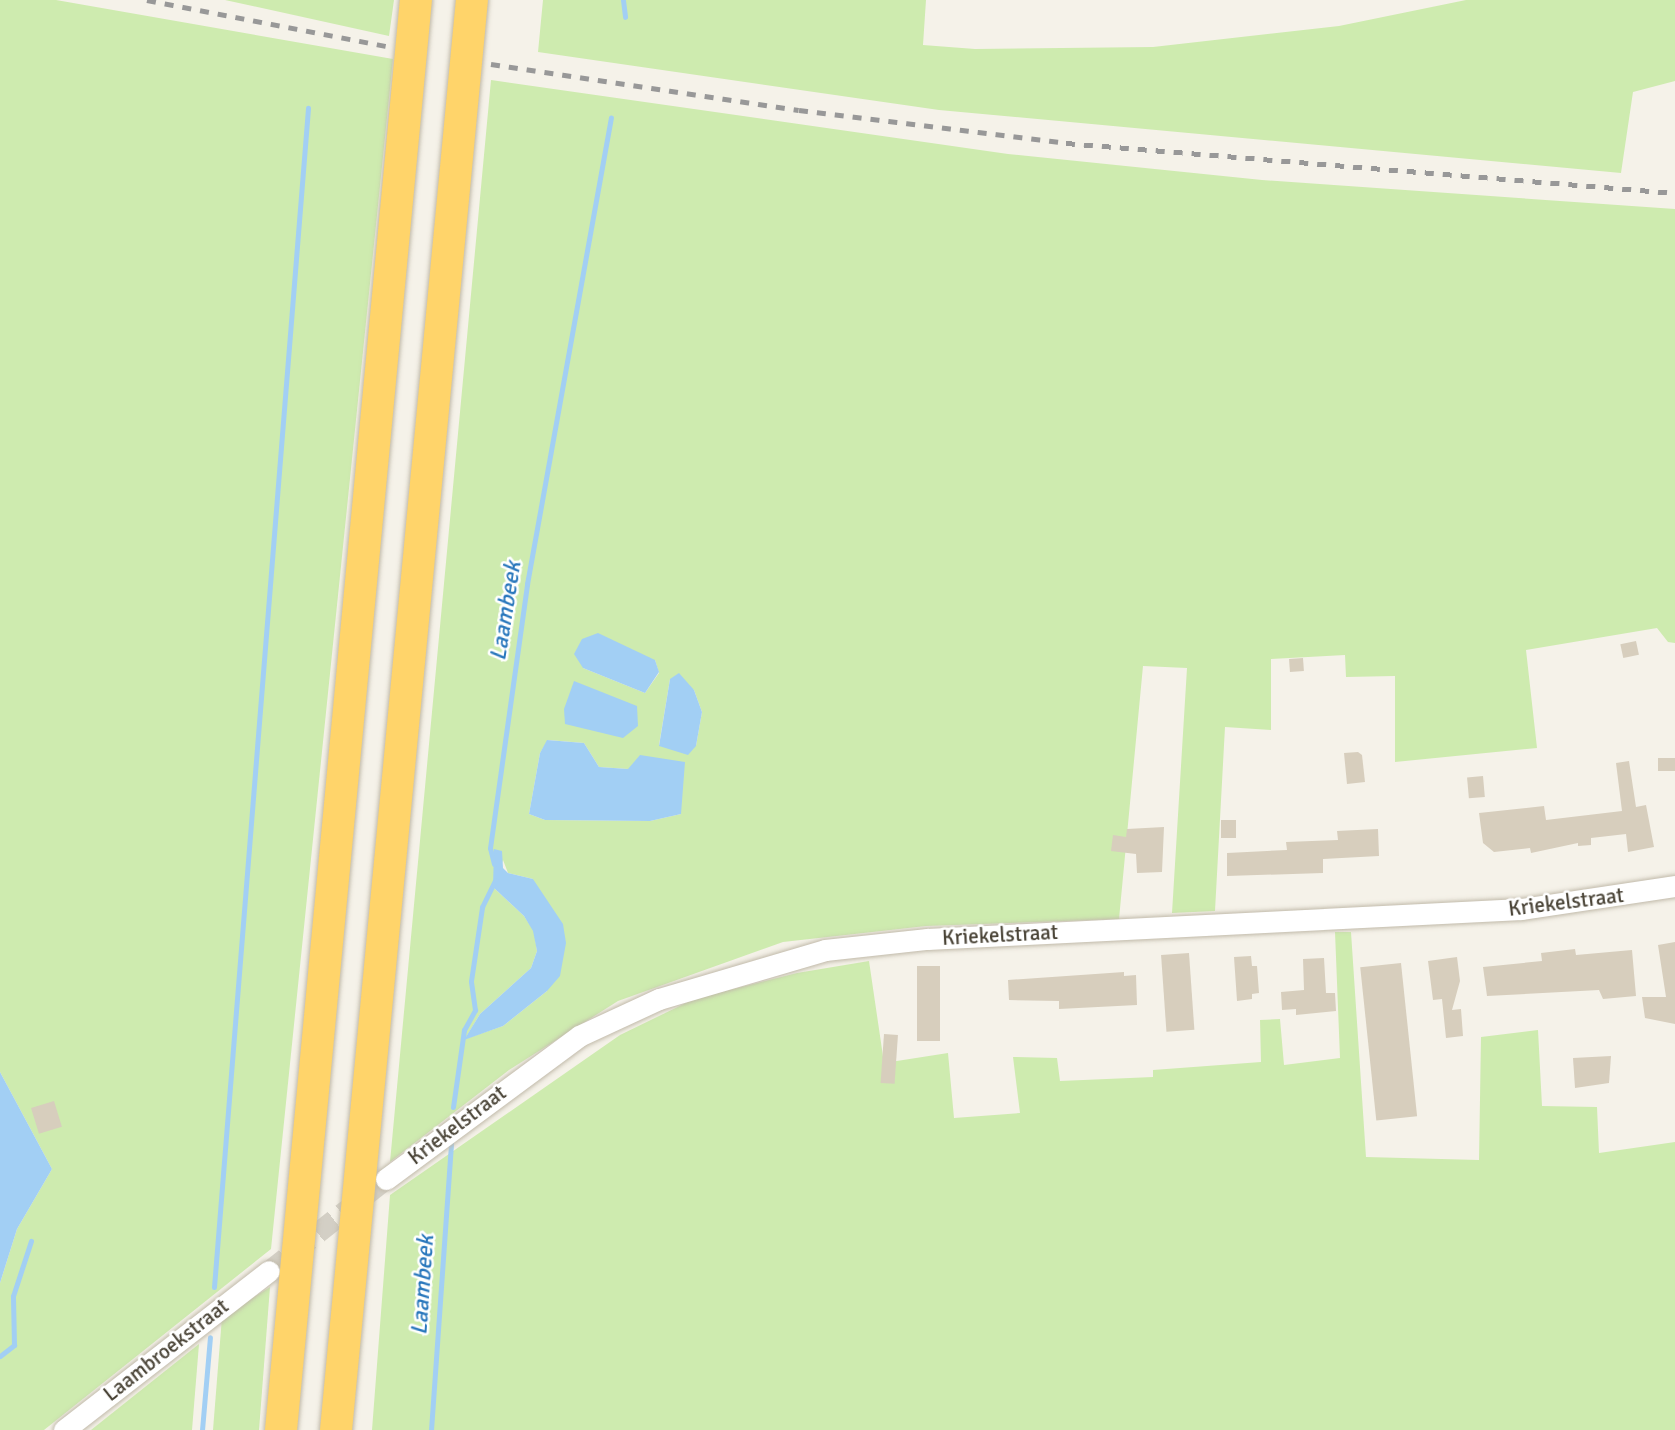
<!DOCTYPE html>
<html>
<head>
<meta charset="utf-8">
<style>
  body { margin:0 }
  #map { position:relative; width:1675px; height:1430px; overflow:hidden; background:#f5f2e9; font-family:Signika,sans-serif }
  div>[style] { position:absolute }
  .green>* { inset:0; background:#ceebaf }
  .water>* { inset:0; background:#a2cff4 }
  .stream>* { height:5px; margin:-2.5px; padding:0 2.5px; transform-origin:2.5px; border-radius:2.5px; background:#a2cff4 }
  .building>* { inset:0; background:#d7cebd; transform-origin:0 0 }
  .minor-tunnel>* { height:21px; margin-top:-10.5px; transform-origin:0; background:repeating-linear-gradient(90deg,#d3cfc5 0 21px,transparent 0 31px) }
  .roads { filter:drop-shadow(0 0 2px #c1baaa) drop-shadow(0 0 2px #c1baaa) }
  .minor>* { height:21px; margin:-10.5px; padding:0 10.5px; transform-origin:10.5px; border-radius:10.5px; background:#fff }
  .highway>* { height:32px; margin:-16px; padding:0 16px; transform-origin:16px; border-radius:16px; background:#ffd46a }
  .rail>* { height:5px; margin-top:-2.5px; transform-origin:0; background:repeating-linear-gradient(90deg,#989898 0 9px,transparent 0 18px) }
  span { translate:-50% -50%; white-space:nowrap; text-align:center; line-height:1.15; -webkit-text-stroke:5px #fff; paint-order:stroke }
  .street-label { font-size:21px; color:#494336 }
  .water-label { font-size:23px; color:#2977bc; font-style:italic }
</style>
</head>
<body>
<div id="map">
  <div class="green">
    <div style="clip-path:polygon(0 0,56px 0,393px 59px,271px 1249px,44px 1430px,0 1430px,0 1283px,17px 1229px,52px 1169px,0 1072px)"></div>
    <div style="clip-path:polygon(225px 0,394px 0,389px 36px)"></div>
    <div style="clip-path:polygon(543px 0,926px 0,923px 45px,975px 49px,1153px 47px,1339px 26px,1466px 0,1675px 0,1675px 81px,1633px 92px,1621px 173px,939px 110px,538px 52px)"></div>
    <div style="clip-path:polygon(evenodd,491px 80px,1008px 154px,1262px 180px,1675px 209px,1675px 643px,1668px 642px,1657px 628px,1526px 650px,1537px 748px,1395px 762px,1395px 676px,1346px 677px,1345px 655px,1271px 659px,1271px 730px,1225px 727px,1215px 911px,1172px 913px,1187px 668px,1143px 666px,1119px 919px,926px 926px,783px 942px,618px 1001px,509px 1070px,390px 1162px,491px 80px,655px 660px,659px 673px,645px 693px,583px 668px,655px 660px,491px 80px,670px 679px,694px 690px,702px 712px,696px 746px,659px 745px,670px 679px,491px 80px,548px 740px,584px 743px,599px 767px,628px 769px,681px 814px,650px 821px,545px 820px,529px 814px,540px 753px,548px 740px,491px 80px,503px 860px,508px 873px,533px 879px,547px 991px,503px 1026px,465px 1039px,480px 1014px,531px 968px,537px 951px,534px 931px,524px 916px,493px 887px,503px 860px)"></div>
    <div style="clip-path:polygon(1335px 932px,1351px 932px,1366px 1157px,1479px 1160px,1481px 1037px,1538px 1030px,1542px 1106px,1597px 1107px,1599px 1153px,1675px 1142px,1675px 1430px,372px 1430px,390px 1195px,620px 1035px,694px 999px,797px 973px,869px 961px,884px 1063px,948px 1053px,954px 1118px,1020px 1113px,1013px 1057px,1057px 1058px,1060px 1081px,1153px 1077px,1153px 1070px,1261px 1062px,1260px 1020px,1280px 1019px,1284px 1065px,1340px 1058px)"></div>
    <div style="clip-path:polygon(270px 1287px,259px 1430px,213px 1430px,222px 1317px)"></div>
    <div style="clip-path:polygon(199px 1344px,192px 1430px,91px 1430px)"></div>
  </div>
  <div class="water">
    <div style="clip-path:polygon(598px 633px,655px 660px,659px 672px,645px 693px,583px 668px,574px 654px,582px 639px)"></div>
    <div style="clip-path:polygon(679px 673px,694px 690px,702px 712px,696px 746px,688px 755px,659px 746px,670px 679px)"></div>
    <div style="clip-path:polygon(574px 681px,637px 706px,638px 726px,623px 738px,565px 724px,564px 709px)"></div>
    <div style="clip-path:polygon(547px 740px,584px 743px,599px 767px,628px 769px,640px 755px,685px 762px,681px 814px,650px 821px,545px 820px,529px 814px,540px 753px)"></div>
    <div style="clip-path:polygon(494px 849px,502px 851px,503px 868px,508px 873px,533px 879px,563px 924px,566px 943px,560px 976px,547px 991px,503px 1026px,464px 1040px,480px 1014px,531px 968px,537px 951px,533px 931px,524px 916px,493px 887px)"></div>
    <div style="clip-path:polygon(0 1072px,52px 1169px,17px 1229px,0 1283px)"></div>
  </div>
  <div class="stream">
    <div style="left:623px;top:0;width:17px;rotate:83deg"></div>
    <div style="left:494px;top:864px;width:16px;rotate:-104deg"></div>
    <div style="left:490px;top:848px;width:267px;rotate:-82deg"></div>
    <div style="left:527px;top:584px;width:474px;rotate:-79.8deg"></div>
    <div style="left:453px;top:1107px;width:78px;rotate:-81.9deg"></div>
    <div style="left:464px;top:1030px;width:23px;rotate:-61deg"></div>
    <div style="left:475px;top:1010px;width:29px;rotate:-98deg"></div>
    <div style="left:471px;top:981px;width:75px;rotate:-81.5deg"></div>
    <div style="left:482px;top:907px;width:30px;rotate:-64deg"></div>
    <div style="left:214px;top:1287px;width:1183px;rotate:-85.44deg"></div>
    <div style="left:0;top:1356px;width:18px;rotate:-38deg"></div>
    <div style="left:14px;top:1345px;width:49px;rotate:-91.2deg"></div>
    <div style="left:13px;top:1296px;width:58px;rotate:-71.9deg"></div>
    <div style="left:202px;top:1430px;width:93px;rotate:-85.1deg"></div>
    <div style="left:431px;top:1430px;width:288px;rotate:-86deg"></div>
  </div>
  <div class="building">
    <div style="left:1636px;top:641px;width:14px;height:16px;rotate:78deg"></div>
    <div style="left:1303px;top:658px;width:13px;height:14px;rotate:86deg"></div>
    <div style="clip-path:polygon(1358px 752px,1362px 755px,1365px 782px,1347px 784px,1344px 753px)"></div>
    <div style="left:1675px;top:758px;width:13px;height:17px;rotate:90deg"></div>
    <div style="clip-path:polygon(1629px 761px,1636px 807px,1646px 805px,1654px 847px,1628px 852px,1626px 834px,1591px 838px,1591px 845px,1578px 846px,1578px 843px,1531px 853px,1530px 848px,1494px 852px,1483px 843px,1479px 813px,1544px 806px,1546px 820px,1622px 811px,1616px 763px)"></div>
    <div style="left:1483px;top:776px;width:21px;height:16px;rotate:85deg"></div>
    <div style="left:1221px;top:820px;width:15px;height:18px"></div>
    <div style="clip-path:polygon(1164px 827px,1162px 872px,1137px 873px,1136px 854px,1111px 851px,1113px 835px,1126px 837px,1127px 829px)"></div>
    <div style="clip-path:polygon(1378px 829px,1379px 856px,1323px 859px,1323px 873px,1227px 876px,1227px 853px,1287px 850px,1286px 842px,1338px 840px,1337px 831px)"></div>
    <div style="clip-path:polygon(1675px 942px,1675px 1024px,1645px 1018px,1642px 997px,1666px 997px,1658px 945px)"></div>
    <div style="clip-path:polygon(1575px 949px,1576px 955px,1632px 950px,1636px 996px,1603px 999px,1599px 990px,1487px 996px,1483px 967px,1542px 961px,1541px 953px)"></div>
    <div style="left:1189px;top:953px;width:77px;height:28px;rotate:86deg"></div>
    <div style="clip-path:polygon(1251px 956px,1252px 966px,1257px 966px,1259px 993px,1252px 994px,1252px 999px,1237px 1001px,1234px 957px)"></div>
    <div style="clip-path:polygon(1457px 957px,1460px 981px,1452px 1010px,1461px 1009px,1463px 1036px,1446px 1038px,1442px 999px,1433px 1000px,1428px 961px)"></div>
    <div style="clip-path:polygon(1324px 958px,1326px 993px,1335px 993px,1336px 1011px,1296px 1015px,1296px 1009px,1282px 1010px,1281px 992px,1304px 990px,1303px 959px)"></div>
    <div style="left:1401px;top:963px;width:154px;height:41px;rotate:84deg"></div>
    <div style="left:917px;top:966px;width:23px;height:75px"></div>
    <div style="clip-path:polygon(1124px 972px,1124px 976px,1136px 975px,1137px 1005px,1059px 1009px,1059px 1001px,1009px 1000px,1008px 980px)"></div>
    <div style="left:884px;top:1034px;width:14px;height:49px;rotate:4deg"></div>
    <div style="clip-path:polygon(1611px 1056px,1609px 1083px,1575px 1088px,1573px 1058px)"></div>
    <div style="left:54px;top:1101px;width:27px;height:24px;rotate:73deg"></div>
  </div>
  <div class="minor-tunnel">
    <div style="left:269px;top:1271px;width:149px;rotate:-38.2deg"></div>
  </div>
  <div class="roads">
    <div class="minor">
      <div style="left:386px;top:1179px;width:240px;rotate:-36.5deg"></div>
      <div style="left:579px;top:1036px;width:88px;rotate:-24.8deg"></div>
      <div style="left:659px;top:999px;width:173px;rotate:-16.4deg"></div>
      <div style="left:825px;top:950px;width:103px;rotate:-6.2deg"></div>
      <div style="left:927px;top:939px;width:595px;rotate:-2.89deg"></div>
      <div style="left:1521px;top:909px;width:156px;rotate:-8.5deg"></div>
      <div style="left:64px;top:1430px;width:259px;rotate:-37.8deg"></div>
    </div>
    <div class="highway">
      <div style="left:281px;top:1430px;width:1436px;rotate:-84.61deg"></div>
      <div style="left:336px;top:1430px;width:1436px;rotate:-84.57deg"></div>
    </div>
  </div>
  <div class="rail">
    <div style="left:147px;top:0;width:244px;rotate:10.9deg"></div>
    <div style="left:491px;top:64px;width:311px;rotate:8.5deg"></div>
    <div style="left:799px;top:110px;width:269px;rotate:7deg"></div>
    <div style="left:1066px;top:143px;width:611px;rotate:4.69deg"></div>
  </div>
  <div class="street-label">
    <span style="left:1566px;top:902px;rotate:-7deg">Kriekelstraat</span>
    <span style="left:1000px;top:935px;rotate:-3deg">Kriekelstraat</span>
    <span style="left:457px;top:1125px;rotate:-37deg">Kriekelstraat</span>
    <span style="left:166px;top:1350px;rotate:-38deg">Laambroekstraat</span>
  </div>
  <div class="water-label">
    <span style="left:506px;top:611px;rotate:-81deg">Laambeek</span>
    <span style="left:423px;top:1285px;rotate:-86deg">Laambeek</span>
  </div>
</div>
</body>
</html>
